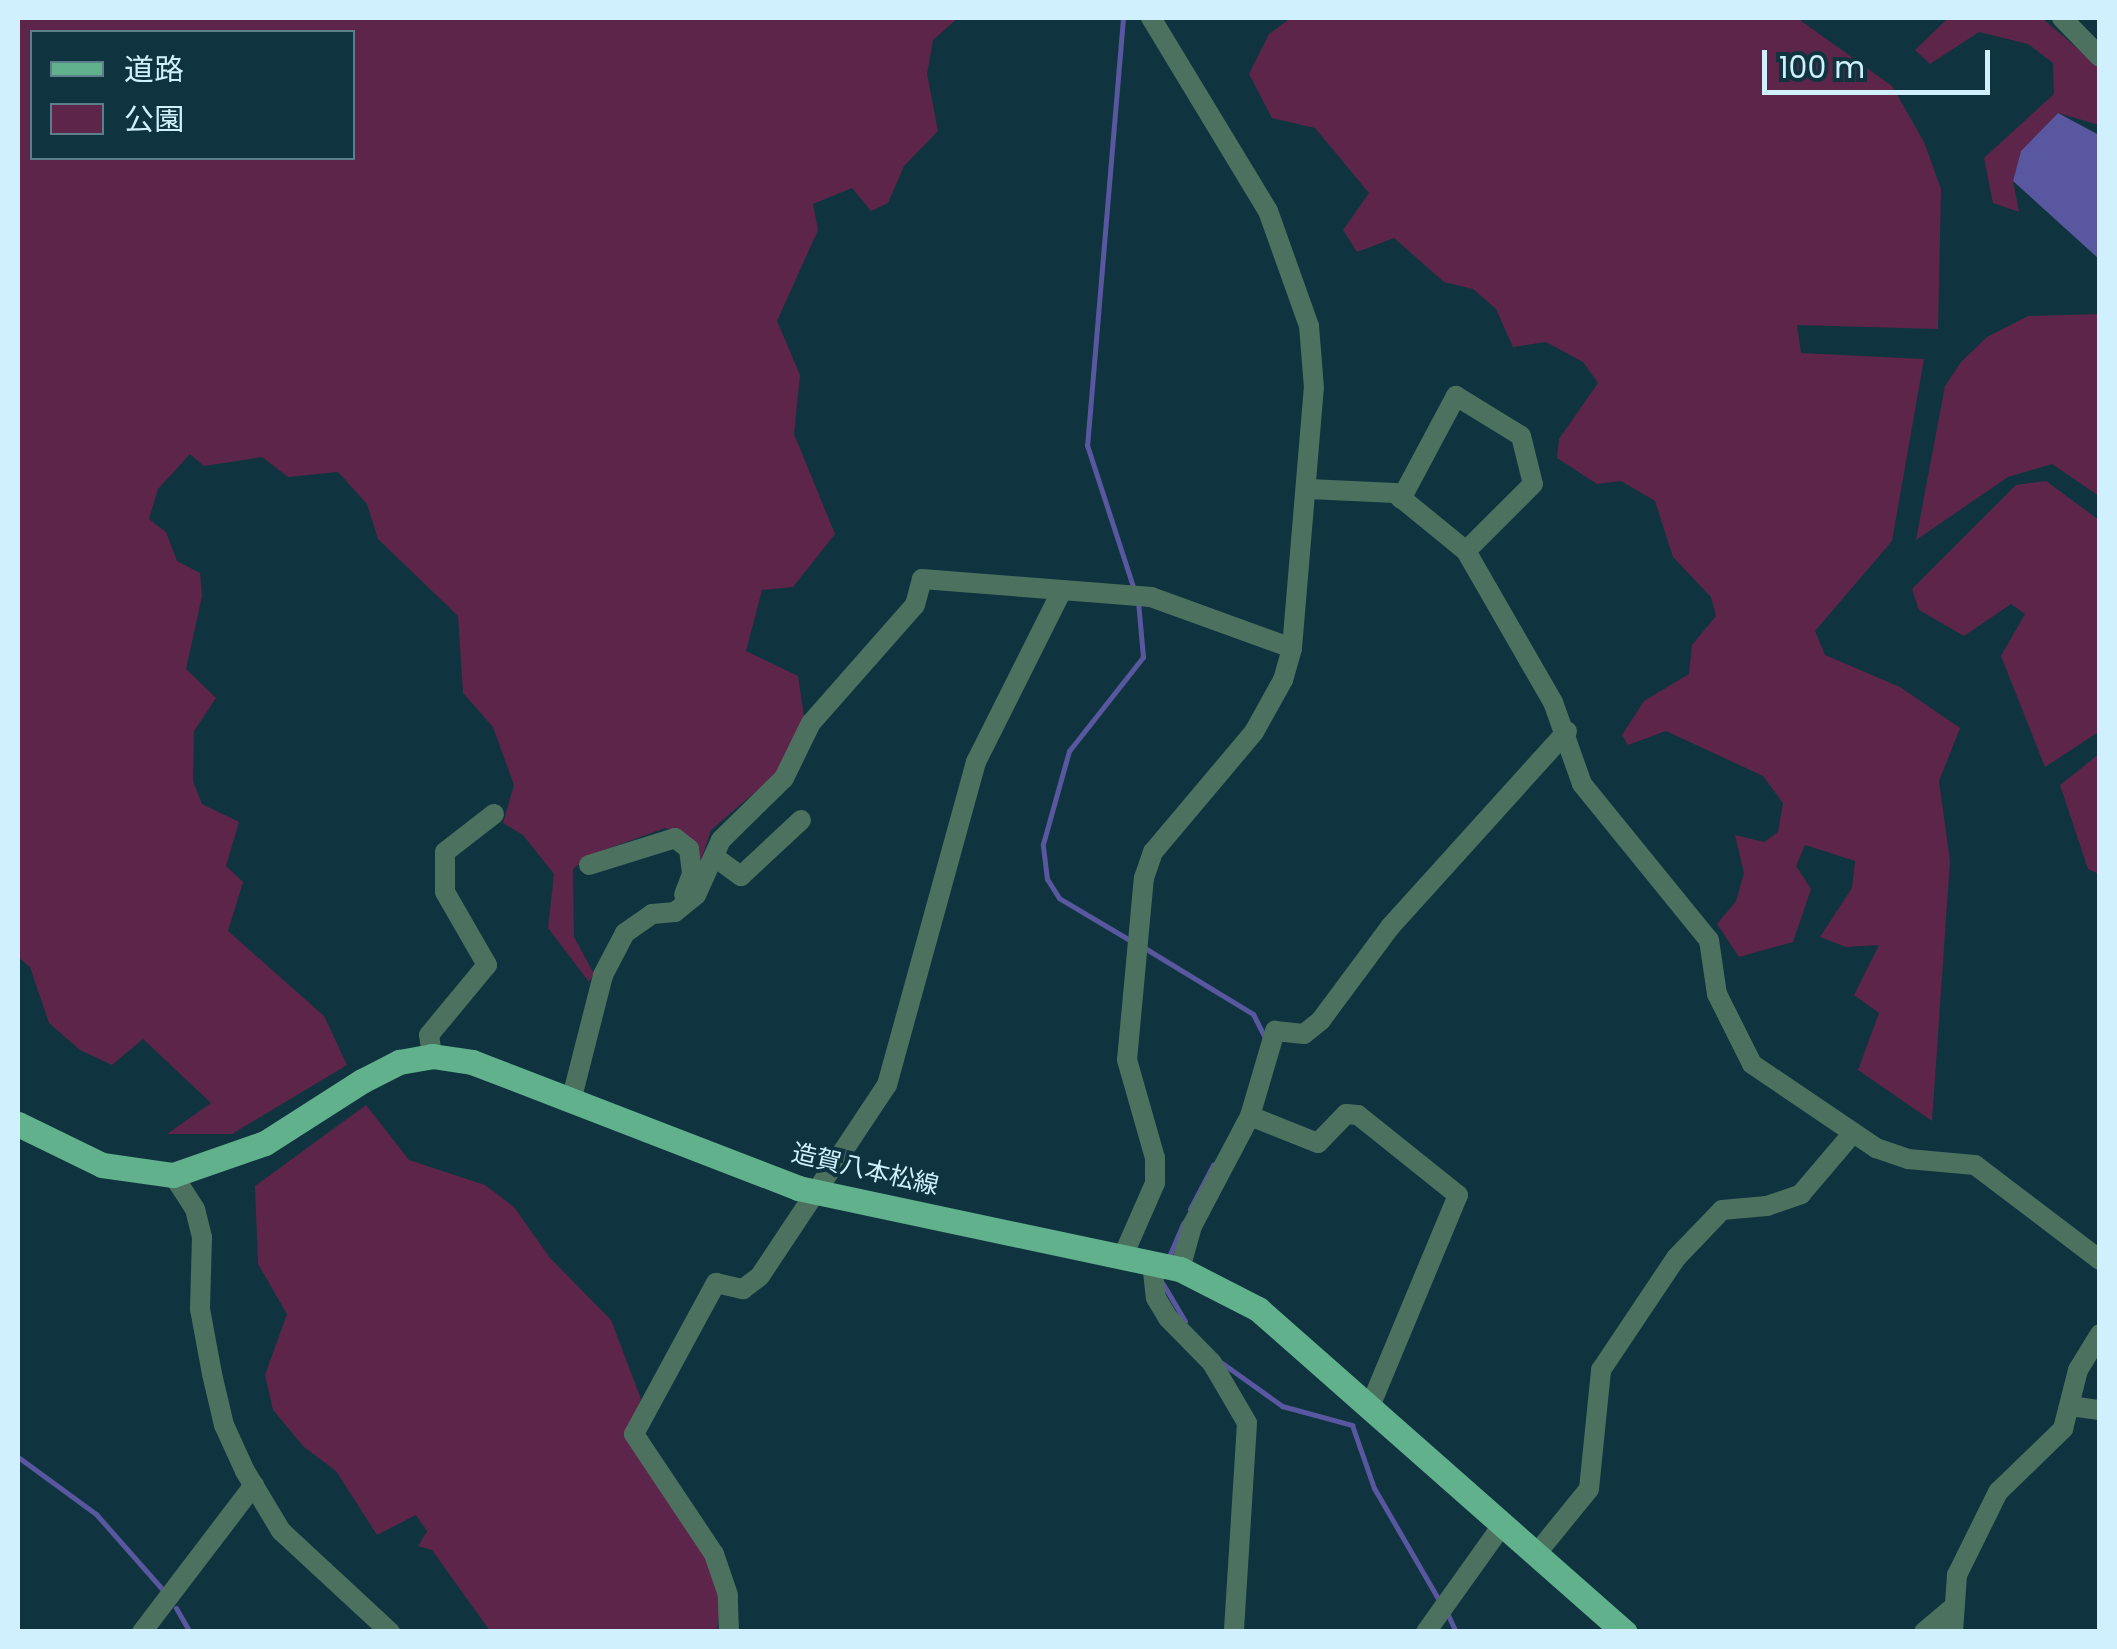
<!DOCTYPE html>
<html>
<head>
<meta charset="utf-8">
<style>
  body { margin:0 }
  #map { position:relative; width:2117px; height:1649px; overflow:hidden; background:#0f343f; font-family:Poppins,"Noto Sans JP",sans-serif }
  div>[style] { position:absolute }
  .green>* { inset:0; background:#5d254a }
  .water>* { inset:0; background:#59579f }
  .stream>* { height:5px; margin:-2.5px; padding:0 2.5px; transform-origin:2.5px; border-radius:2.5px; background:#59579f }
  .minor>* { height:20px; margin:-10px; padding:0 10px; transform-origin:10px; border-radius:10px; background:#4c715f }
  .major>* { height:25px; margin:-12.5px; padding:0 12.5px; transform-origin:12.5px; border-radius:12.5px; background:#62b18d }
  span { translate:-50% -50%; white-space:nowrap; text-align:center; line-height:1.15; -webkit-text-stroke:8px #0f343f; paint-order:stroke }
  .street-label { font-size:25px; color:#cff0fc }
  .frame { position:absolute; inset:0; border:20px solid #cff0fc; pointer-events:none }
  .legend { position:absolute; left:30px; top:30px; width:325px; height:130px; box-sizing:border-box; background:#0f343f; border:2px solid #5c7f8b; margin:0; padding:12px 18px; list-style:none; font-size:30px; color:#cff0fc }
  .legend li { display:flex; align-items:center; gap:20px; height:50px }
  .legend b { width:50px; border:2px solid #5c7f8b }
  .scale { position:absolute; left:1762px; top:50px; width:228px; height:45px; box-sizing:border-box; border:5px solid #cff0fc; border-top:0; padding-left:12px; font-size:30px; line-height:35px; white-space:nowrap; color:#cff0fc; -webkit-text-stroke:8px #0f343f; paint-order:stroke }
</style>
</head>
<body>
<div id="map">
  <div class="green">
    <div style="clip-path:polygon(evenodd,18px 18px,958px 18px,933px 40px,927px 74px,938px 131px,904px 166px,888px 203px,871px 211px,852px 188px,813px 204px,818px 230px,777px 321px,800px 375px,794px 434px,835px 534px,793px 587px,762px 590px,746px 651px,798px 676px,804px 716px,774px 776px,711px 830px,701px 860px,687px 835px,665px 828px,593px 854px,573px 869px,574px 937px,594px 974px,589px 982px,548px 928px,554px 874px,523px 835px,503px 823px,514px 785px,493px 727px,463px 693px,458px 616px,378px 539px,367px 504px,338px 472px,288px 477px,262px 457px,204px 466px,190px 454px,158px 489px,149px 519px,166px 532px,177px 561px,200px 573px,202px 596px,186px 669px,216px 698px,194px 731px,193px 781px,202px 804px,239px 822px,226px 866px,243px 882px,228px 931px,324px 1016px,347px 1065px,232px 1134px,167px 1134px,211px 1103px,143px 1039px,112px 1065px,80px 1050px,49px 1023px,30px 967px,18px 957px,18px 18px,32px 32px,352px 32px,352px 158px,32px 158px,32px 32px)"></div>
    <div style="clip-path:polygon(1291px 18px,1797px 18px,1892px 86px,1924px 142px,1941px 189px,1938px 329px,1797px 325px,1801px 353px,1924px 359px,1892px 541px,1815px 631px,1825px 655px,1900px 687px,1960px 728px,1939px 781px,1950px 861px,1932px 1121px,1858px 1070px,1879px 1013px,1854px 995px,1879px 945px,1846px 947px,1820px 937px,1852px 888px,1855px 861px,1805px 845px,1796px 866px,1811px 889px,1793px 942px,1739px 957px,1717px 924px,1736px 901px,1744px 873px,1735px 835px,1764px 842px,1778px 832px,1783px 803px,1763px 776px,1666px 731px,1628px 745px,1622px 735px,1644px 701px,1689px 674px,1692px 645px,1716px 616px,1711px 597px,1673px 557px,1655px 501px,1621px 481px,1597px 484px,1557px 458px,1559px 439px,1598px 383px,1583px 362px,1546px 342px,1513px 347px,1496px 309px,1473px 289px,1444px 282px,1394px 238px,1357px 252px,1343px 230px,1369px 193px,1315px 128px,1272px 118px,1249px 74px,1269px 34px)"></div>
    <div style="clip-path:polygon(1948px 18px,2042px 18px,2099px 67px,2099px 125px,2058px 113px,2021px 152px,2013px 181px,2019px 212px,1993px 203px,1984px 158px,2054px 94px,2053px 63px,2028px 44px,1979px 32px,1930px 64px,1915px 50px)"></div>
    <div style="clip-path:polygon(2099px 314px,2099px 496px,2052px 464px,2008px 477px,1916px 540px,1945px 386px,1961px 362px,1987px 337px,2028px 316px)"></div>
    <div style="clip-path:polygon(2046px 481px,2099px 520px,2100px 731px,2045px 767px,2001px 656px,2025px 614px,2011px 604px,1964px 636px,1919px 610px,1912px 589px,2016px 485px)"></div>
    <div style="clip-path:polygon(2099px 754px,2099px 874px,2088px 869px,2060px 785px)"></div>
    <div style="clip-path:polygon(366px 1105px,409px 1160px,485px 1185px,514px 1207px,550px 1258px,611px 1320px,641px 1399px,627px 1435px,709px 1555px,722px 1593px,717px 1631px,490px 1631px,432px 1550px,418px 1546px,427px 1531px,416px 1515px,377px 1535px,336px 1471px,304px 1447px,273px 1410px,265px 1375px,287px 1314px,258px 1264px,255px 1186px)"></div>
  </div>
  <div class="water">
    <div style="clip-path:polygon(2058px 113px,2099px 135px,2099px 259px,2013px 181px,2021px 151px)"></div>
  </div>
  <div class="stream">
    <div style="left:1123px;top:18px;width:429px;rotate:94.8deg"></div>
    <div style="left:1087px;top:445px;width:152px;rotate:72deg"></div>
    <div style="left:1133px;top:942px;width:86px;rotate:-149.3deg"></div>
    <div style="left:1059px;top:898px;width:22px;rotate:-122deg"></div>
    <div style="left:1047px;top:879px;width:35px;rotate:-97deg"></div>
    <div style="left:1043px;top:844px;width:97px;rotate:-74.4deg"></div>
    <div style="left:1069px;top:751px;width:120px;rotate:-51.8deg"></div>
    <div style="left:1143px;top:657px;width:56px;rotate:-95.1deg"></div>
    <div style="left:1143px;top:947px;width:129px;rotate:31.3deg"></div>
    <div style="left:1253px;top:1014px;width:25px;rotate:63deg"></div>
    <div style="left:1190px;top:1209px;width:50px;rotate:-62.4deg"></div>
    <div style="left:1168px;top:1259px;width:39px;rotate:-67deg"></div>
    <div style="left:1163px;top:1284px;width:43px;rotate:59.3deg"></div>
    <div style="left:1222px;top:1363px;width:74px;rotate:35.6deg"></div>
    <div style="left:1282px;top:1406px;width:73px;rotate:15.2deg"></div>
    <div style="left:1352px;top:1425px;width:67px;rotate:70.8deg"></div>
    <div style="left:1374px;top:1488px;width:132px;rotate:59.9deg"></div>
    <div style="left:18px;top:1457px;width:97px;rotate:36.2deg"></div>
    <div style="left:96px;top:1514px;width:101px;rotate:48.6deg"></div>
    <div style="left:176px;top:1608px;width:28px;rotate:60deg"></div>
    <div style="left:1448px;top:1615px;width:19px;rotate:65deg"></div>
  </div>
  <div class="minor">
    <div style="left:2062px;top:18px;width:54px;rotate:45.7deg"></div>
    <div style="left:1309px;top:489px;width:86px;rotate:2.7deg"></div>
    <div style="left:1395px;top:493px;width:92px;rotate:39.2deg"></div>
    <div style="left:1466px;top:551px;width:174px;rotate:60.1deg"></div>
    <div style="left:1553px;top:702px;width:87px;rotate:70.5deg"></div>
    <div style="left:1582px;top:784px;width:201px;rotate:50.9deg"></div>
    <div style="left:1709px;top:940px;width:55px;rotate:81.6deg"></div>
    <div style="left:1717px;top:994px;width:78px;rotate:63.4deg"></div>
    <div style="left:1752px;top:1064px;width:150px;rotate:34.1deg"></div>
    <div style="left:1876px;top:1148px;width:34px;rotate:19deg"></div>
    <div style="left:1908px;top:1159px;width:67px;rotate:5.1deg"></div>
    <div style="left:1975px;top:1165px;width:157px;rotate:37.2deg"></div>
    <div style="left:1401px;top:499px;width:117px;rotate:-61.9deg"></div>
    <div style="left:1456px;top:396px;width:76px;rotate:31.6deg"></div>
    <div style="left:1521px;top:436px;width:49px;rotate:76deg"></div>
    <div style="left:1533px;top:484px;width:95px;rotate:135deg"></div>
    <div style="left:716px;top:858px;width:31px;rotate:36deg"></div>
    <div style="left:741px;top:876px;width:82px;rotate:-43deg"></div>
    <div style="left:589px;top:865px;width:90px;rotate:-17.4deg"></div>
    <div style="left:675px;top:838px;width:18px;rotate:38deg"></div>
    <div style="left:689px;top:849px;width:25px;rotate:83deg"></div>
    <div style="left:692px;top:874px;width:22px;rotate:111deg"></div>
    <div style="left:432px;top:1056px;width:21px;rotate:-98deg"></div>
    <div style="left:429px;top:1035px;width:91px;rotate:-50.4deg"></div>
    <div style="left:487px;top:965px;width:84px;rotate:-119.9deg"></div>
    <div style="left:445px;top:892px;width:40px;rotate:-90deg"></div>
    <div style="left:445px;top:852px;width:62px;rotate:-37.8deg"></div>
    <div style="left:571px;top:1101px;width:130px;rotate:-75.7deg"></div>
    <div style="left:603px;top:975px;width:47px;rotate:-62.4deg"></div>
    <div style="left:625px;top:933px;width:33px;rotate:-35deg"></div>
    <div style="left:652px;top:914px;width:23px;rotate:-5deg"></div>
    <div style="left:675px;top:912px;width:27px;rotate:-39deg"></div>
    <div style="left:696px;top:895px;width:60px;rotate:-65.6deg"></div>
    <div style="left:721px;top:840px;width:88px;rotate:-44.5deg"></div>
    <div style="left:784px;top:778px;width:61px;rotate:-63.9deg"></div>
    <div style="left:811px;top:723px;width:157px;rotate:-48.6deg"></div>
    <div style="left:915px;top:605px;width:27px;rotate:-75deg"></div>
    <div style="left:922px;top:579px;width:230px;rotate:4.5deg"></div>
    <div style="left:1151px;top:597px;width:150px;rotate:19.9deg"></div>
    <div style="left:1250px;top:1116px;width:73px;rotate:21.7deg"></div>
    <div style="left:1318px;top:1143px;width:40px;rotate:-46deg"></div>
    <div style="left:1346px;top:1114px;width:12px;rotate:5deg"></div>
    <div style="left:1358px;top:1115px;width:128px;rotate:38.7deg"></div>
    <div style="left:1458px;top:1195px;width:229px;rotate:112.6deg"></div>
    <div style="left:173px;top:1175px;width:40px;rotate:57.1deg"></div>
    <div style="left:195px;top:1209px;width:29px;rotate:76deg"></div>
    <div style="left:202px;top:1237px;width:72px;rotate:91.6deg"></div>
    <div style="left:200px;top:1309px;width:66px;rotate:79.5deg"></div>
    <div style="left:212px;top:1374px;width:52px;rotate:76.8deg"></div>
    <div style="left:224px;top:1425px;width:51px;rotate:65.5deg"></div>
    <div style="left:245px;top:1471px;width:70px;rotate:59deg"></div>
    <div style="left:281px;top:1531px;width:149px;rotate:42.8deg"></div>
    <div style="left:1123px;top:1256px;width:80px;rotate:-66.3deg"></div>
    <div style="left:1155px;top:1183px;width:25px;rotate:-90deg"></div>
    <div style="left:1155px;top:1158px;width:102px;rotate:-105.9deg"></div>
    <div style="left:1127px;top:1060px;width:183px;rotate:-84.7deg"></div>
    <div style="left:1144px;top:878px;width:28px;rotate:-71deg"></div>
    <div style="left:1153px;top:852px;width:157px;rotate:-49.9deg"></div>
    <div style="left:1254px;top:732px;width:60px;rotate:-60.9deg"></div>
    <div style="left:1283px;top:680px;width:33px;rotate:-74deg"></div>
    <div style="left:1292px;top:648px;width:261px;rotate:-85.2deg"></div>
    <div style="left:1314px;top:388px;width:62px;rotate:-94.6deg"></div>
    <div style="left:1309px;top:326px;width:122px;rotate:-109.6deg"></div>
    <div style="left:1268px;top:211px;width:226px;rotate:-121.2deg"></div>
    <div style="left:1152px;top:1262px;width:36px;rotate:84deg"></div>
    <div style="left:1156px;top:1298px;width:23px;rotate:59deg"></div>
    <div style="left:1168px;top:1318px;width:63px;rotate:45.6deg"></div>
    <div style="left:1212px;top:1363px;width:69px;rotate:59.7deg"></div>
    <div style="left:1247px;top:1423px;width:209px;rotate:93.6deg"></div>
    <div style="left:1180px;top:1269px;width:45px;rotate:-74.4deg"></div>
    <div style="left:1192px;top:1226px;width:124px;rotate:-62.2deg"></div>
    <div style="left:1250px;top:1116px;width:89px;rotate:-73.6deg"></div>
    <div style="left:1275px;top:1031px;width:29px;rotate:6deg"></div>
    <div style="left:1304px;top:1034px;width:22px;rotate:-39deg"></div>
    <div style="left:1321px;top:1020px;width:116px;rotate:-53.4deg"></div>
    <div style="left:1390px;top:927px;width:264px;rotate:-47.9deg"></div>
    <div style="left:2070px;top:1406px;width:30px;rotate:8deg"></div>
    <div style="left:1537px;top:1553px;width:82px;rotate:-50.9deg"></div>
    <div style="left:1589px;top:1489px;width:120px;rotate:-84.2deg"></div>
    <div style="left:1601px;top:1370px;width:135px;rotate:-56.2deg"></div>
    <div style="left:1676px;top:1258px;width:66px;rotate:-46.2deg"></div>
    <div style="left:1722px;top:1210px;width:45px;rotate:-5.1deg"></div>
    <div style="left:1767px;top:1206px;width:36px;rotate:-19deg"></div>
    <div style="left:1801px;top:1194px;width:80px;rotate:-49.6deg"></div>
    <div style="left:142px;top:1632px;width:185px;rotate:-52.7deg"></div>
    <div style="left:729px;top:1632px;width:37px;rotate:-92deg"></div>
    <div style="left:728px;top:1595px;width:43px;rotate:-108.9deg"></div>
    <div style="left:714px;top:1554px;width:144px;rotate:-123.7deg"></div>
    <div style="left:634px;top:1434px;width:172px;rotate:-61.5deg"></div>
    <div style="left:716px;top:1283px;width:28px;rotate:13deg"></div>
    <div style="left:743px;top:1289px;width:21px;rotate:-37deg"></div>
    <div style="left:760px;top:1276px;width:229px;rotate:-56.4deg"></div>
    <div style="left:887px;top:1085px;width:335px;rotate:-74.6deg"></div>
    <div style="left:976px;top:762px;width:192px;rotate:-63.4deg"></div>
    <div style="left:1426px;top:1632px;width:133px;rotate:-54.5deg"></div>
    <div style="left:1924px;top:1632px;width:35px;rotate:-40deg"></div>
    <div style="left:1953px;top:1632px;width:57px;rotate:-86deg"></div>
    <div style="left:1957px;top:1575px;width:93px;rotate:-63.7deg"></div>
    <div style="left:1998px;top:1492px;width:91px;rotate:-44.1deg"></div>
    <div style="left:2063px;top:1429px;width:61px;rotate:-75.7deg"></div>
    <div style="left:2078px;top:1370px;width:42px;rotate:-58.6deg"></div>
  </div>
  <div class="major">
    <div style="left:18px;top:1124px;width:93px;rotate:26deg"></div>
    <div style="left:102px;top:1165px;width:72px;rotate:8deg"></div>
    <div style="left:173px;top:1175px;width:97px;rotate:-19.2deg"></div>
    <div style="left:265px;top:1143px;width:115px;rotate:-32.6deg"></div>
    <div style="left:362px;top:1081px;width:42px;rotate:-27.2deg"></div>
    <div style="left:399px;top:1062px;width:34px;rotate:-10deg"></div>
    <div style="left:432px;top:1056px;width:40px;rotate:8.5deg"></div>
    <div style="left:472px;top:1062px;width:350px;rotate:21.1deg"></div>
    <div style="left:798px;top:1188px;width:390px;rotate:12deg"></div>
    <div style="left:1180px;top:1269px;width:88px;rotate:27.1deg"></div>
    <div style="left:1258px;top:1309px;width:489px;rotate:41.4deg"></div>
  </div>
  <div class="street-label">
    <span style="left:865px;top:1170px;rotate:13deg">造賀八本松線</span>
  </div>
  <div class="frame"></div>
  <ul class="legend">
  <li><b style="height:12px;background:#62b18d"></b>道路</li>
  <li><b style="height:28px;background:#5d254a"></b>公園</li>
  </ul>
  <div class="scale">100 m</div>
</div>
</body>
</html>
